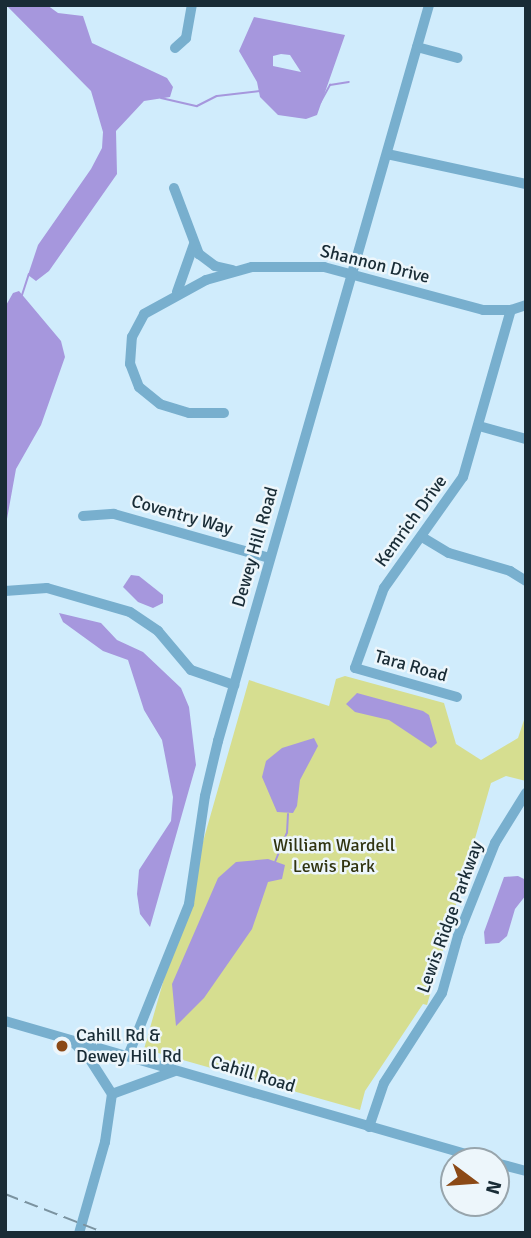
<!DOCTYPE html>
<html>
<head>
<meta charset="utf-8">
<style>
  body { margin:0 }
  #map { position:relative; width:531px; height:1238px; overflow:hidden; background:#d0ecfc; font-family:Signika,sans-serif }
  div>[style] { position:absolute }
  .green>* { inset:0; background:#d6de90 }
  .water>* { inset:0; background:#a697dd }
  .stream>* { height:2px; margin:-1px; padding:0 1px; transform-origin:1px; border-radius:1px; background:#a697dd }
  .minor>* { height:10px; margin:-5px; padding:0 5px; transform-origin:5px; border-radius:5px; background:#78afce }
  .rail>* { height:2px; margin-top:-1px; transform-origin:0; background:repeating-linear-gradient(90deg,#7b93a0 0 14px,transparent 0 21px) }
  .dots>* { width:19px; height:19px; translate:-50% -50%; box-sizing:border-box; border:4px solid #edf6fb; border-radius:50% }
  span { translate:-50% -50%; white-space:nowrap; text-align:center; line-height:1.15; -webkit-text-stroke:5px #edf6fb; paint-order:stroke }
  .street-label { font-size:18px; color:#192c36 }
  .park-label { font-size:18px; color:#313411 }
  .poi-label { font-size:18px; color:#192c36 }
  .left { translate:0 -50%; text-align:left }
  .frame { position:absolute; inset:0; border:7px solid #192c36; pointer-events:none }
  .north { position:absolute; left:440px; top:1147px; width:70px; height:70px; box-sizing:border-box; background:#edf6fb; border:2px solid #98a5ac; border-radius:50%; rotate:106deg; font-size:19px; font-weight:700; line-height:28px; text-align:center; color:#192c36 }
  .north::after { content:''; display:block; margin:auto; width:24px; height:32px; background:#8b4916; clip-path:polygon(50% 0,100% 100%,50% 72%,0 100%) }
</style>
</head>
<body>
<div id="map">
  <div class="green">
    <div style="clip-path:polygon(345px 676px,444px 703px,456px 744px,481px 760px,518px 738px,526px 714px,526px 781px,506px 776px,491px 783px,427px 1005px,423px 1004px,365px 1091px,360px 1110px,144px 1049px,249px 680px,329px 706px,336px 679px)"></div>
  </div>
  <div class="water">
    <div style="clip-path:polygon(6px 5px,47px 5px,58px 13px,83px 16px,92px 43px,167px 78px,173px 87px,170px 97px,144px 101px,116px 131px,117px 174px,49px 271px,36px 281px,28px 275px,38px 245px,91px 169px,102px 148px,103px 132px,91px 91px)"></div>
    <div style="clip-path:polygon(evenodd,254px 17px,345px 35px,317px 115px,306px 119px,278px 115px,260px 97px,257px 82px,239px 51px,254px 17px,281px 54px,290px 55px,301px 72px,273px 66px,273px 56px,281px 54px)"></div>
    <div style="clip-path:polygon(19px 291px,61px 341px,65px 357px,41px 425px,16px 469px,5px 530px,5px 307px,13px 293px)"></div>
    <div style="clip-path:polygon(131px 575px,139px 576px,163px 595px,163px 603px,153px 608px,138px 602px,123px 587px)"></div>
    <div style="clip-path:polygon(59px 613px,101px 623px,117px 640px,143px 652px,181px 688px,189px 707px,196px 765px,150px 927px,140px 914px,137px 894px,139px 870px,171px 821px,173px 797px,162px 740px,144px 710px,128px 660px,103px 651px,63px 622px)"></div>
    <div style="clip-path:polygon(357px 693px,423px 711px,429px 715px,437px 743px,431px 748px,389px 720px,355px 712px,346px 704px)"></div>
    <div style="clip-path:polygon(314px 738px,318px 746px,300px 780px,297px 806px,293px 813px,277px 812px,262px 777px,266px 761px,282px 748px)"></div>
    <div style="clip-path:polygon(268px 859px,285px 865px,282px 879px,268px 882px,252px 929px,204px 998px,176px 1026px,172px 984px,218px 878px,236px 862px)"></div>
    <div style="clip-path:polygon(518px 876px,524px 879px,526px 895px,515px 909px,507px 936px,499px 943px,485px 944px,484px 932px,504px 877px)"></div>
  </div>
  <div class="stream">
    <div style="left:161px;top:98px;width:37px;rotate:13deg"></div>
    <div style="left:197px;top:106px;width:22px;rotate:-27deg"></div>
    <div style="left:217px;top:96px;width:43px;rotate:-6.6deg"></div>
    <div style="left:320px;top:103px;width:21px;rotate:-61deg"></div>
    <div style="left:330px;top:85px;width:19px;rotate:-9deg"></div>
    <div style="left:22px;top:295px;width:22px;rotate:-72deg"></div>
    <div style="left:275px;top:862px;width:31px;rotate:-68deg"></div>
    <div style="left:287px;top:833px;width:19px;rotate:-87deg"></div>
  </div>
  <div class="minor">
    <div style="left:417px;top:47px;width:42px;rotate:15deg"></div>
    <div style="left:175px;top:48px;width:15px;rotate:-42deg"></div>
    <div style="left:186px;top:38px;width:34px;rotate:-80deg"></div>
    <div style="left:387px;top:154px;width:142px;rotate:12.2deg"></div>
    <div style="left:174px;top:188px;width:71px;rotate:69.3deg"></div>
    <div style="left:199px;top:254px;width:20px;rotate:37deg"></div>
    <div style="left:215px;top:266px;width:18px;rotate:13deg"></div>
    <div style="left:177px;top:292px;width:51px;rotate:-70.5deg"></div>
    <div style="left:224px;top:413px;width:35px;rotate:180deg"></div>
    <div style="left:189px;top:413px;width:30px;rotate:-163deg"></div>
    <div style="left:160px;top:404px;width:27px;rotate:-141deg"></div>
    <div style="left:139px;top:387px;width:25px;rotate:-111deg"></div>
    <div style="left:130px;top:364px;width:27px;rotate:-86deg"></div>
    <div style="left:132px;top:337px;width:26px;rotate:-62deg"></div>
    <div style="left:144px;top:314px;width:71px;rotate:-28.7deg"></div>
    <div style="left:206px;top:280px;width:48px;rotate:-15.8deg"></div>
    <div style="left:252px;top:267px;width:72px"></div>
    <div style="left:324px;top:267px;width:165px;rotate:15.1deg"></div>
    <div style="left:483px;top:310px;width:28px"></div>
    <div style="left:511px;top:310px;width:16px;rotate:-18deg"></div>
    <div style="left:479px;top:426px;width:49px;rotate:15.5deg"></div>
    <div style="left:83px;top:516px;width:31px;rotate:-4deg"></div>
    <div style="left:114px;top:514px;width:162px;rotate:15.8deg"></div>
    <div style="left:422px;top:537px;width:31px;rotate:31deg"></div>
    <div style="left:449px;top:553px;width:64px;rotate:16.4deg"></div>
    <div style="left:510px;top:571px;width:19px;rotate:32deg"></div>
    <div style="left:5px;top:591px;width:42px;rotate:-4.1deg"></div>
    <div style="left:47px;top:588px;width:86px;rotate:16.1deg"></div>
    <div style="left:130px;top:612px;width:34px;rotate:34deg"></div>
    <div style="left:158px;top:631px;width:51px;rotate:49.8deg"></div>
    <div style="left:191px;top:670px;width:46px;rotate:19.2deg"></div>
    <div style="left:457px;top:697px;width:106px;rotate:-164.1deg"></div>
    <div style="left:355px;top:668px;width:85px;rotate:-70.1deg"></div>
    <div style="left:384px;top:588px;width:136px;rotate:-54.6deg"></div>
    <div style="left:463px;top:477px;width:174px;rotate:-74deg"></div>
    <div style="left:5px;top:1021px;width:505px;rotate:16.1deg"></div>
    <div style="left:73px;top:1042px;width:23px;rotate:45deg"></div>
    <div style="left:89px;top:1058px;width:43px;rotate:57.4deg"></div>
    <div style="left:112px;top:1094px;width:49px;rotate:98.3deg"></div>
    <div style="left:105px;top:1142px;width:95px;rotate:105.9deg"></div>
    <div style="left:128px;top:1056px;width:164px;rotate:-68.1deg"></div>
    <div style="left:189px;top:904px;width:109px;rotate:-81.6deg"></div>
    <div style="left:205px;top:796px;width:57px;rotate:-76.7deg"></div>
    <div style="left:218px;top:741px;width:766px;rotate:-74deg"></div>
    <div style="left:112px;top:1094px;width:67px;rotate:-20.1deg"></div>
    <div style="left:369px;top:1127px;width:46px;rotate:-71.2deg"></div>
    <div style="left:384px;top:1083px;width:107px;rotate:-57.2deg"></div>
    <div style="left:442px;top:993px;width:59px;rotate:-74.3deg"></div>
    <div style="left:458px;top:936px;width:100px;rotate:-68.3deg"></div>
    <div style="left:495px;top:843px;width:59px;rotate:-58.2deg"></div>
    <div style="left:496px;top:1163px;width:31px;rotate:15deg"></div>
  </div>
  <div class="rail">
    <div style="left:5px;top:1194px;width:107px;rotate:21.3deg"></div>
  </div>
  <div class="dots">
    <div style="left:62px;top:1046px;background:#8b4916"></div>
  </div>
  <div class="street-label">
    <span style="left:375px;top:264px;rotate:14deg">Shannon Drive</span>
    <span style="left:182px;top:515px;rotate:16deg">Coventry Way</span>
    <span style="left:411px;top:521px;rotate:-54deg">Kemrich Drive</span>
    <span style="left:255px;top:547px;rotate:-74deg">Dewey Hill Road</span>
    <span style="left:411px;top:666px;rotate:16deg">Tara Road</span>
    <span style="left:450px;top:917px;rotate:-70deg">Lewis Ridge Parkway</span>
    <span style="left:253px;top:1074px;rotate:17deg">Cahill Road</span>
  </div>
  <div class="park-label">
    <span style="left:334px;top:856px">William Wardell<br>Lewis Park</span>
  </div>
  <div class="poi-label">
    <span class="left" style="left:76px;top:1046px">Cahill Rd &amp;<br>Dewey Hill Rd</span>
  </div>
  <div class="frame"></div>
  <div class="north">N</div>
</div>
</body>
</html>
